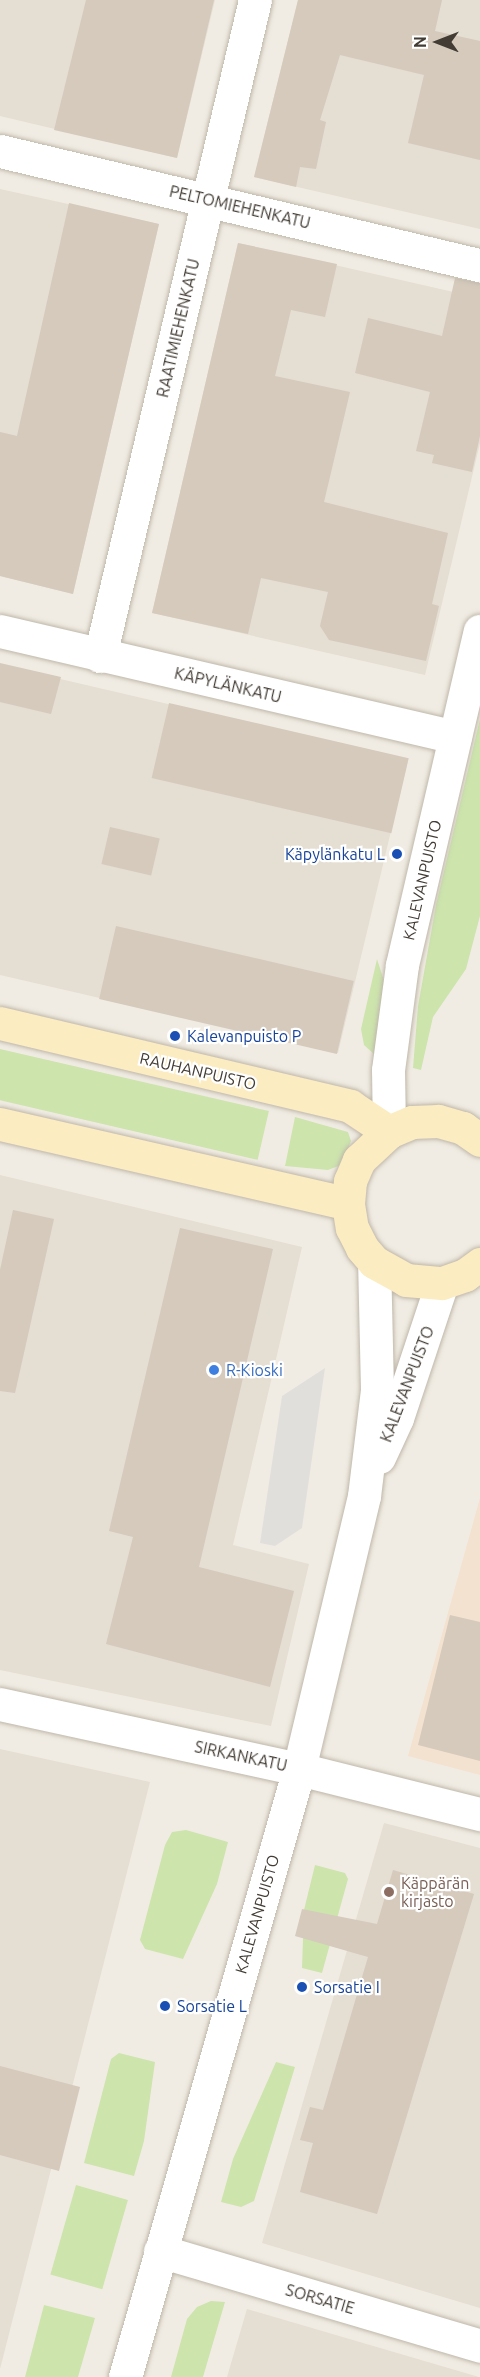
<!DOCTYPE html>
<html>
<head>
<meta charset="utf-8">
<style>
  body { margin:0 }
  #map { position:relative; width:480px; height:2377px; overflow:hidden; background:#f1ece3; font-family:Ubuntu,sans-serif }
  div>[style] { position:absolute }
  .residential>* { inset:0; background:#e5ded2 }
  .commercial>* { inset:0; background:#f3e2cf }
  .green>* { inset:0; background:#cde4ad; transform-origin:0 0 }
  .parking>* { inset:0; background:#e1dfdc }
  .building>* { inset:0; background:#d5cabc; transform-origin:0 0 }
  .roads { filter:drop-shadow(0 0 2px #bfb7aa) drop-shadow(0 0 2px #bfb7aa) }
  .minor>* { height:33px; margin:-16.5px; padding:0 16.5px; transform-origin:16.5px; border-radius:16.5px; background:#fff }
  .secondary>* { height:33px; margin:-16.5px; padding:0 16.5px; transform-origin:16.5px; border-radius:16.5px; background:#fcecc2 }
  .dots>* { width:16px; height:16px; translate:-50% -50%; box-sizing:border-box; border:3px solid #fff; border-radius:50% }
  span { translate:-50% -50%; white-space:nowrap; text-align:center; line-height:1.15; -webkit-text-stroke:4.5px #fff; paint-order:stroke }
  .street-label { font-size:16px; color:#423c34 }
  .transit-label { font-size:16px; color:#164399 }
  .right { translate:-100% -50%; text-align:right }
  .left { translate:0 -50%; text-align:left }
  .shop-label { font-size:16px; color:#366cbe }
  .education-label { font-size:16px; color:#785e54 }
  .north { position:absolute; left:408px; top:12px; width:60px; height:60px; -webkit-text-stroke:4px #fff; paint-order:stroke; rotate:270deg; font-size:16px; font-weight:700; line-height:24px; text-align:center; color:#423c34 }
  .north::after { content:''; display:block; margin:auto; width:21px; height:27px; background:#423c34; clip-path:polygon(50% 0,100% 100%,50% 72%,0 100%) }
</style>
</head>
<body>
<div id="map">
  <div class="residential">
    <div style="clip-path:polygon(0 0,215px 0,177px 158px,0 116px)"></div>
    <div style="clip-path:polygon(298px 0,480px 0,480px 229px,254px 177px)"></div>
    <div style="clip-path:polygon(0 189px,159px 224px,73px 594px,0 576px)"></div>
    <div style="clip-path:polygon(238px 243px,480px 298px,480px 443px,425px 675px,152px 613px)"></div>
    <div style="clip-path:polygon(0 665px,408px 760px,338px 1053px,0 975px)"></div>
    <div style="clip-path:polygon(0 1175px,302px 1247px,233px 1545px,309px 1564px,271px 1726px,0 1670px)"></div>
    <div style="clip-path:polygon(0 1749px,150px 1782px,0 2369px)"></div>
    <div style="clip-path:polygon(384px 1823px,480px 1848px,480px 2308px,262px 2243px)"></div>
    <div style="clip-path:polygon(247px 2309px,479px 2377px,227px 2377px)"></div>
  </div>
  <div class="commercial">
    <div style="clip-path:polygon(480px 1498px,480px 1775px,408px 1756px)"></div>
  </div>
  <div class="green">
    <div style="clip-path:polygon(480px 719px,480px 916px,466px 969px,433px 1017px,421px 1070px,413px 1068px,418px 1006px,436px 905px)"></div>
    <div style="clip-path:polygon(377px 959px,385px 984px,375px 1055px,364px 1045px,361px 1029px)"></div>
    <div style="left:0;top:1049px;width:276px;height:50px;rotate:13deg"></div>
    <div style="clip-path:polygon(295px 1117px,348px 1132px,351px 1141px,341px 1165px,328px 1170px,285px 1166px)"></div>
    <div style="clip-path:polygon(186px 1830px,228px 1842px,217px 1884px,183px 1959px,145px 1949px,140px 1940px,165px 1845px,172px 1832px)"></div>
    <div style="clip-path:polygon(315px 1865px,345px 1873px,348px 1879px,322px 1973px,302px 1968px,304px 1910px)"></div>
    <div style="clip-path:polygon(119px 2053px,155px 2062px,144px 2141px,134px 2176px,84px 2163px,111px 2059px)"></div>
    <div style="clip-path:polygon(276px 2062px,295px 2067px,254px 2201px,241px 2207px,221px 2202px,233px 2159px)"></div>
    <div style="left:76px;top:2185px;width:54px;height:93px;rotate:16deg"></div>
    <div style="clip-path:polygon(211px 2301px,225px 2302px,203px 2377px,171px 2377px,187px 2319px,197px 2307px)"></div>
    <div style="clip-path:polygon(44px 2305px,95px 2318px,78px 2377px,25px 2377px)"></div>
  </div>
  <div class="parking">
    <div style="clip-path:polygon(325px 1368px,302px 1528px,275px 1546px,260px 1543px,282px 1396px)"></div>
  </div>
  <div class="building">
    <div style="clip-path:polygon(86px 0,214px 0,177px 158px,54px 130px)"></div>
    <div style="clip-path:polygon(298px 0,442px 0,435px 31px,480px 41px,480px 160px,408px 143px,424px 75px,340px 55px,320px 120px,326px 122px,316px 169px,300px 167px,296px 187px,254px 177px)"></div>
    <div style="clip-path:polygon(69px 203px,159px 224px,73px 594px,0 576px,0 432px,17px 436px)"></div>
    <div style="clip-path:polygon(238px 243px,337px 264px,325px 317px,291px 310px,275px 376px,350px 392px,324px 502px,448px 533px,432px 604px,439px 606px,426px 661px,329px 640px,320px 626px,328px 592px,261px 578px,248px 634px,152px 613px)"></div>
    <div style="clip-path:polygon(455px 278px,480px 283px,480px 436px,472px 472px,432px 463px,434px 455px,416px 451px,430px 392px,355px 373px,368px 318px,442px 336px)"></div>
    <div style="clip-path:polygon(0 663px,61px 677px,51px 714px,0 702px)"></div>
    <div style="left:169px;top:703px;width:246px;height:77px;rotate:13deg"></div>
    <div style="left:110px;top:827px;width:51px;height:38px;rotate:13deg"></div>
    <div style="left:116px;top:926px;width:244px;height:75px;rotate:13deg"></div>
    <div style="clip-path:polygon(13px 1210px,54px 1219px,15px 1393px,0 1391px,0 1270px)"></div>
    <div style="clip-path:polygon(180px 1228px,273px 1249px,199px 1567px,294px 1591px,270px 1687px,106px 1644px,133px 1537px,109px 1531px)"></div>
    <div style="clip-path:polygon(450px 1615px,480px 1622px,480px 1761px,418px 1745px)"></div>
    <div style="clip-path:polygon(393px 1870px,474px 1894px,377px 2214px,300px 2192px,313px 2143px,300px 2140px,310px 2107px,323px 2110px,368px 1957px,295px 1936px,302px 1909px,377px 1924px)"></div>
    <div style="clip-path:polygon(0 2066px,80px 2087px,59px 2171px,0 2155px)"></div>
  </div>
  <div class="roads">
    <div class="minor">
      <div style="left:0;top:151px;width:493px;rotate:13.4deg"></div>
      <div style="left:0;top:631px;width:467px;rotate:13.1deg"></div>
      <div style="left:100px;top:656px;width:674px;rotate:-76.71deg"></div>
      <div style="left:389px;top:1132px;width:62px;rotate:-90.9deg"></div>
      <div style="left:388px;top:1070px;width:106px;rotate:-82.4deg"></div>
      <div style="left:402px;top:965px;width:343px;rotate:-76.9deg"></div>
      <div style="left:379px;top:1457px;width:43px;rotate:-65.2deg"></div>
      <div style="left:397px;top:1418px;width:142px;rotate:-71.6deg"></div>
      <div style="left:0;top:1704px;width:306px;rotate:12.3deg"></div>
      <div style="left:299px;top:1769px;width:187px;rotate:14deg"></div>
      <div style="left:160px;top:2251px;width:334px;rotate:16.5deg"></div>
      <div style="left:125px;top:2377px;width:632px;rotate:-74.03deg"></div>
      <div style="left:299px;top:1769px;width:281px;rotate:-76.6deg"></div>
      <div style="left:364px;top:1496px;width:107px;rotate:-83deg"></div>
      <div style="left:377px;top:1390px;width:128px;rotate:-91.3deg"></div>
    </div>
    <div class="secondary">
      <div style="left:0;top:1023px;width:360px;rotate:13.3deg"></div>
      <div style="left:350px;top:1106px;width:47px;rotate:33.7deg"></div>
      <div style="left:0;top:1124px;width:357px;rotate:12.9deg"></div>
      <div style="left:480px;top:1140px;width:21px;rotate:-145deg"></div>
      <div style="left:463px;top:1128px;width:26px;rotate:-164deg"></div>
      <div style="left:438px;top:1121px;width:26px;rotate:178deg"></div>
      <div style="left:412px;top:1122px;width:25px;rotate:157deg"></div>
      <div style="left:389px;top:1132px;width:41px;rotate:137deg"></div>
      <div style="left:359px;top:1160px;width:23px;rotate:113deg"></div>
      <div style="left:350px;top:1181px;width:23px;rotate:95deg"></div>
      <div style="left:348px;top:1204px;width:24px;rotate:81deg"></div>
      <div style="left:352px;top:1228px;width:22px;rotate:63deg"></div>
      <div style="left:362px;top:1248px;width:18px;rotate:49deg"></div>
      <div style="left:374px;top:1262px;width:37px;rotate:29deg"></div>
      <div style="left:406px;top:1280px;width:36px;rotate:5deg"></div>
      <div style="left:442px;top:1283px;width:24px;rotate:-19deg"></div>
      <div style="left:465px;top:1275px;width:19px;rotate:-36deg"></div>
    </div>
  </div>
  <div class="dots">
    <div style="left:397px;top:854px;background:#1a4fb4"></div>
    <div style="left:175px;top:1036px;background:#1a4fb4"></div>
    <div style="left:214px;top:1370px;background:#3f7fe0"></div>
    <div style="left:389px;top:1892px;background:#8d6e63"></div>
    <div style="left:302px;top:1987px;background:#1a4fb4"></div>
    <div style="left:165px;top:2006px;background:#1a4fb4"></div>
  </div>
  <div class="street-label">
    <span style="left:240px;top:207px;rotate:13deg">PELTOMIEHENKATU</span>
    <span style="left:178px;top:328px;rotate:-77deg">RAATIMIEHENKATU</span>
    <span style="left:228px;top:685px;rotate:13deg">KÄPYLÄNKATU</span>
    <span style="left:422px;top:880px;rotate:-77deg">KALEVANPUISTO</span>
    <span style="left:198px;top:1071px;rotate:13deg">RAUHANPUISTO</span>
    <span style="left:407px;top:1384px;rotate:-69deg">KALEVANPUISTO</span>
    <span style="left:241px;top:1756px;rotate:12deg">SIRKANKATU</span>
    <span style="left:257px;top:1914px;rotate:-74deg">KALEVANPUISTO</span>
    <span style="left:320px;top:2299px;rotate:16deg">SORSATIE</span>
  </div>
  <div class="transit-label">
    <span class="right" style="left:385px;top:854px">Käpylänkatu L</span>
    <span class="left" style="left:187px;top:1036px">Kalevanpuisto P</span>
    <span class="left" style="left:314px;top:1987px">Sorsatie I</span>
    <span class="left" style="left:177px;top:2006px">Sorsatie L</span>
  </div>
  <div class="shop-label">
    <span class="left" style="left:226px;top:1370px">R-Kioski</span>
  </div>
  <div class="education-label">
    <span class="left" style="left:401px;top:1892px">Käppärän<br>kirjasto</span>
  </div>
  <div class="north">N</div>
</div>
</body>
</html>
